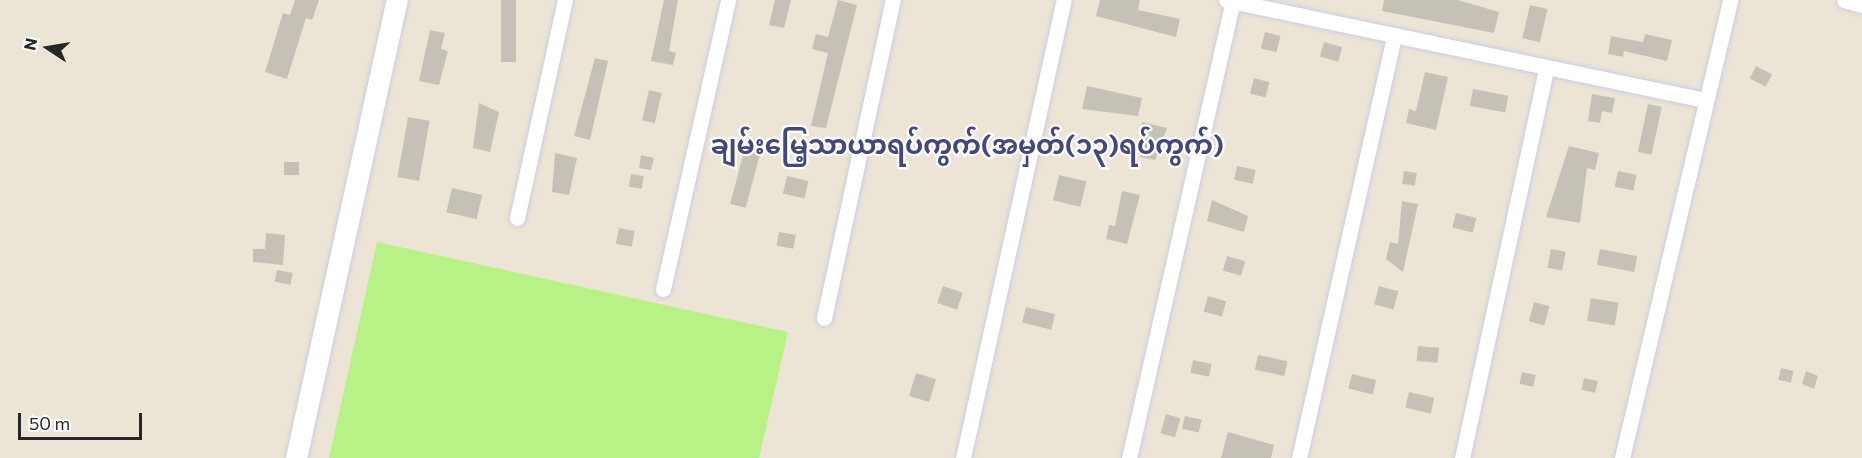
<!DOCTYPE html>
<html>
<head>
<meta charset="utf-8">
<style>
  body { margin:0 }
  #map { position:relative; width:1862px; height:458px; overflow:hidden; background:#ece5d6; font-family:Commissioner,"Noto Sans Myanmar",sans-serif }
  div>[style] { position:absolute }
  .pitch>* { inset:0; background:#b8f286 }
  .building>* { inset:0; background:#c6c1b6; transform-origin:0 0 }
  .roads { filter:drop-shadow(0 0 2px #cbcde2) drop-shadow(0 0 2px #cbcde2) }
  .street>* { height:15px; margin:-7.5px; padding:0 7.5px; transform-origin:7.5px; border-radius:7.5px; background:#fff }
  .secondary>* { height:21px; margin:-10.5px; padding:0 10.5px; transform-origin:10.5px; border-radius:10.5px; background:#fff }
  span { translate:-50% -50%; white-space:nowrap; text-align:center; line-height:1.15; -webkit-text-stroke:4.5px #fff; paint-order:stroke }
  .quarter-label { font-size:26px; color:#43477b; font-weight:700 }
  .north { position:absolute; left:18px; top:18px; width:60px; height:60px; -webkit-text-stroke:4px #fff; paint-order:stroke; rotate:282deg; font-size:16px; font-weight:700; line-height:24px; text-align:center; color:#272727 }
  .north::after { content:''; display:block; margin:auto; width:21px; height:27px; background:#272727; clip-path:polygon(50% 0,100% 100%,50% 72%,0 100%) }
  .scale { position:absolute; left:18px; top:413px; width:124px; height:27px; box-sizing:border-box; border:3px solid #272727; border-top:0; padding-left:8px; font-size:18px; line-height:21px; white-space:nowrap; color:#272727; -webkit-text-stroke:4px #fff; paint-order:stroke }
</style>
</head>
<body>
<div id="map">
  <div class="pitch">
    <div style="clip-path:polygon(377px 242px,788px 332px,759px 458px,329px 458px)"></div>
  </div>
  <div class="building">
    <div style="clip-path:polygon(295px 0,319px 0,312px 20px,306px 18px,287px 79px,265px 72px,283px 13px,290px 15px)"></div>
    <div style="left:501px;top:0;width:15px;height:62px"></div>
    <div style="clip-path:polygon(664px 0,678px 0,669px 51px,676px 53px,673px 65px,651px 61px)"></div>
    <div style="clip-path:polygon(775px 0,791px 0,784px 28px,769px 25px)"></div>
    <div style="clip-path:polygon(838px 0,857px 5px,826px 128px,811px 126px,828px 53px,812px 49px,816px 34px,828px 37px)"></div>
    <div style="clip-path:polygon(1100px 0,1140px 0,1138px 10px,1180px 19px,1176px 37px,1096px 16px)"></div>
    <div style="clip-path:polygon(1384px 0,1458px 0,1499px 12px,1494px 33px,1382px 11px)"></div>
    <div style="left:1530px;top:5px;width:18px;height:34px;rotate:13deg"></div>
    <div style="clip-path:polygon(430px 30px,445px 33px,441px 49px,448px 51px,439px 85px,419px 81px)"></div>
    <div style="left:1265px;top:32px;width:16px;height:17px;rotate:14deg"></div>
    <div style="clip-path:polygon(1645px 34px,1672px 40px,1667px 61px,1624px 51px,1623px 57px,1608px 54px,1611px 36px,1643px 42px)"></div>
    <div style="left:1324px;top:42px;width:19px;height:15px;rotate:16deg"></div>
    <div style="clip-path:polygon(595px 58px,608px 61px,590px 140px,574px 136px)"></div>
    <div style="left:1756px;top:66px;width:18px;height:14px;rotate:27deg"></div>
    <div style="clip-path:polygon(1425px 72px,1448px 77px,1436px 130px,1406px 123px,1409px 109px,1416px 111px)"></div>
    <div style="left:1254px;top:78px;width:16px;height:16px;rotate:15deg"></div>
    <div style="clip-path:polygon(1087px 86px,1142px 98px,1138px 116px,1082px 109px)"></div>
    <div style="left:1473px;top:89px;width:36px;height:17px;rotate:11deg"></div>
    <div style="left:649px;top:90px;width:13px;height:31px;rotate:13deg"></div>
    <div style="clip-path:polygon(1592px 94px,1615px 98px,1612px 113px,1602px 111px,1600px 123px,1588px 121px)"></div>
    <div style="clip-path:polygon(479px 103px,499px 112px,490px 152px,473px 148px)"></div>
    <div style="left:1648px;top:104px;width:14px;height:49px;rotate:12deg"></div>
    <div style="left:408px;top:117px;width:22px;height:61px;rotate:10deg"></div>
    <div style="clip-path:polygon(1142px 122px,1167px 128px,1155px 160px,1140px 157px)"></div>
    <div style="left:748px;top:137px;width:16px;height:69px;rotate:15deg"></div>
    <div style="clip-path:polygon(1569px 146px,1599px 153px,1595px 170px,1587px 168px,1580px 223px,1546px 217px)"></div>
    <div style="clip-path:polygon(555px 153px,577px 158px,569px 195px,552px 192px)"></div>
    <div style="clip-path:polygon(641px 155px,654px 158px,651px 170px,639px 168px)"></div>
    <div style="left:299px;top:162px;width:13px;height:15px;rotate:90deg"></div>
    <div style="left:1237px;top:166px;width:19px;height:14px;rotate:12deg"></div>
    <div style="left:1404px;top:171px;width:13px;height:13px;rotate:9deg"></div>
    <div style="left:1618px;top:171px;width:19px;height:16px;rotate:12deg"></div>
    <div style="left:631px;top:174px;width:13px;height:13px;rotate:9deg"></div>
    <div style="left:1059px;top:175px;width:28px;height:26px;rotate:13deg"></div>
    <div style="left:787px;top:176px;width:22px;height:18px;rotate:13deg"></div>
    <div style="left:452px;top:188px;width:31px;height:25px;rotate:13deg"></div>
    <div style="clip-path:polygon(1122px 191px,1140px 195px,1127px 244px,1106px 239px,1109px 225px,1115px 226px)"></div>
    <div style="clip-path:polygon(1212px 200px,1248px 216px,1244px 232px,1207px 221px)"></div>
    <div style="clip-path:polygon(1402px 201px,1418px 204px,1403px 272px,1386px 259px,1390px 242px,1398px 244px)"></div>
    <div style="left:1456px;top:213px;width:21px;height:15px;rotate:14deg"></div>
    <div style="left:619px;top:228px;width:16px;height:16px;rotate:11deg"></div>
    <div style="left:779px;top:232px;width:17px;height:14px;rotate:10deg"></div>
    <div style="clip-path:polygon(266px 233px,285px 235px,283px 265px,253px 262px,253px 249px,265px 249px)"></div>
    <div style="left:1551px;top:249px;width:15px;height:19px;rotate:11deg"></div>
    <div style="left:1600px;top:249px;width:38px;height:16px;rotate:11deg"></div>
    <div style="left:1227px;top:256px;width:19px;height:15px;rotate:16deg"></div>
    <div style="left:277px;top:270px;width:16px;height:12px;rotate:11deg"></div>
    <div style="left:943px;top:286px;width:21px;height:18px;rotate:19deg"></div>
    <div style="left:1379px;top:286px;width:20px;height:19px;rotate:15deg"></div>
    <div style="left:1208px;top:296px;width:19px;height:16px;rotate:16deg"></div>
    <div style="left:1591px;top:298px;width:28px;height:23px;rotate:10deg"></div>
    <div style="left:1534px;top:302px;width:16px;height:20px;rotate:15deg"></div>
    <div style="left:1026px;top:307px;width:30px;height:16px;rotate:14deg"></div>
    <div style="left:1418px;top:346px;width:21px;height:15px;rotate:5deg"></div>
    <div style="left:1258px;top:355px;width:30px;height:15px;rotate:12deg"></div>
    <div style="left:1193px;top:360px;width:19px;height:13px;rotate:12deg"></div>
    <div style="left:1781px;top:368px;width:13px;height:12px;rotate:13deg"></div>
    <div style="clip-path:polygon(1806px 371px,1818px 376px,1814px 389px,1802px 384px)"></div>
    <div style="left:1522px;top:372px;width:14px;height:12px;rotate:12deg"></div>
    <div style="left:916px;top:373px;width:21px;height:24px;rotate:17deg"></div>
    <div style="left:1352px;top:374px;width:25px;height:15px;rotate:14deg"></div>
    <div style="left:1584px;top:378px;width:14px;height:12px;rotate:12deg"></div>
    <div style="left:1409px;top:392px;width:26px;height:16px;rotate:13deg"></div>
    <div style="left:1166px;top:414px;width:15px;height:20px;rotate:16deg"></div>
    <div style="left:1185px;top:416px;width:17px;height:13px;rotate:13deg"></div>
    <div style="clip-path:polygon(1228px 432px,1274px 445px,1271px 458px,1221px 458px)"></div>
  </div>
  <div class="roads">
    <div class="street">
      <div style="left:1226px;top:0;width:487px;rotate:11.8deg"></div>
      <div style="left:1844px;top:0;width:19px;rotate:16deg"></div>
      <div style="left:517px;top:218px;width:223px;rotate:-77.6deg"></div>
      <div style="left:663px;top:289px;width:296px;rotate:-77.3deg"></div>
      <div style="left:824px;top:318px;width:325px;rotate:-77.8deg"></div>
      <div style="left:963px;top:458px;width:469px;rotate:-77.6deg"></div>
      <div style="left:1129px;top:458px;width:470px;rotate:-77.2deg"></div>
      <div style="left:1299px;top:458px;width:433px;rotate:-77.3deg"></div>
      <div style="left:1462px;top:458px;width:399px;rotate:-77.8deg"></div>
      <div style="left:1622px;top:458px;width:471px;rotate:-76.7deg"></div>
    </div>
    <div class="secondary">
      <div style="left:296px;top:458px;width:469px;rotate:-77.6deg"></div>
    </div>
  </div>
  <div class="quarter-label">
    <span style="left:967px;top:144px">ချမ်းမြေ့သာယာရပ်ကွက်(အမှတ်(၁၃)ရပ်ကွက်)</span>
  </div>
  <div class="north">N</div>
  <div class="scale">50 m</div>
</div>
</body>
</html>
